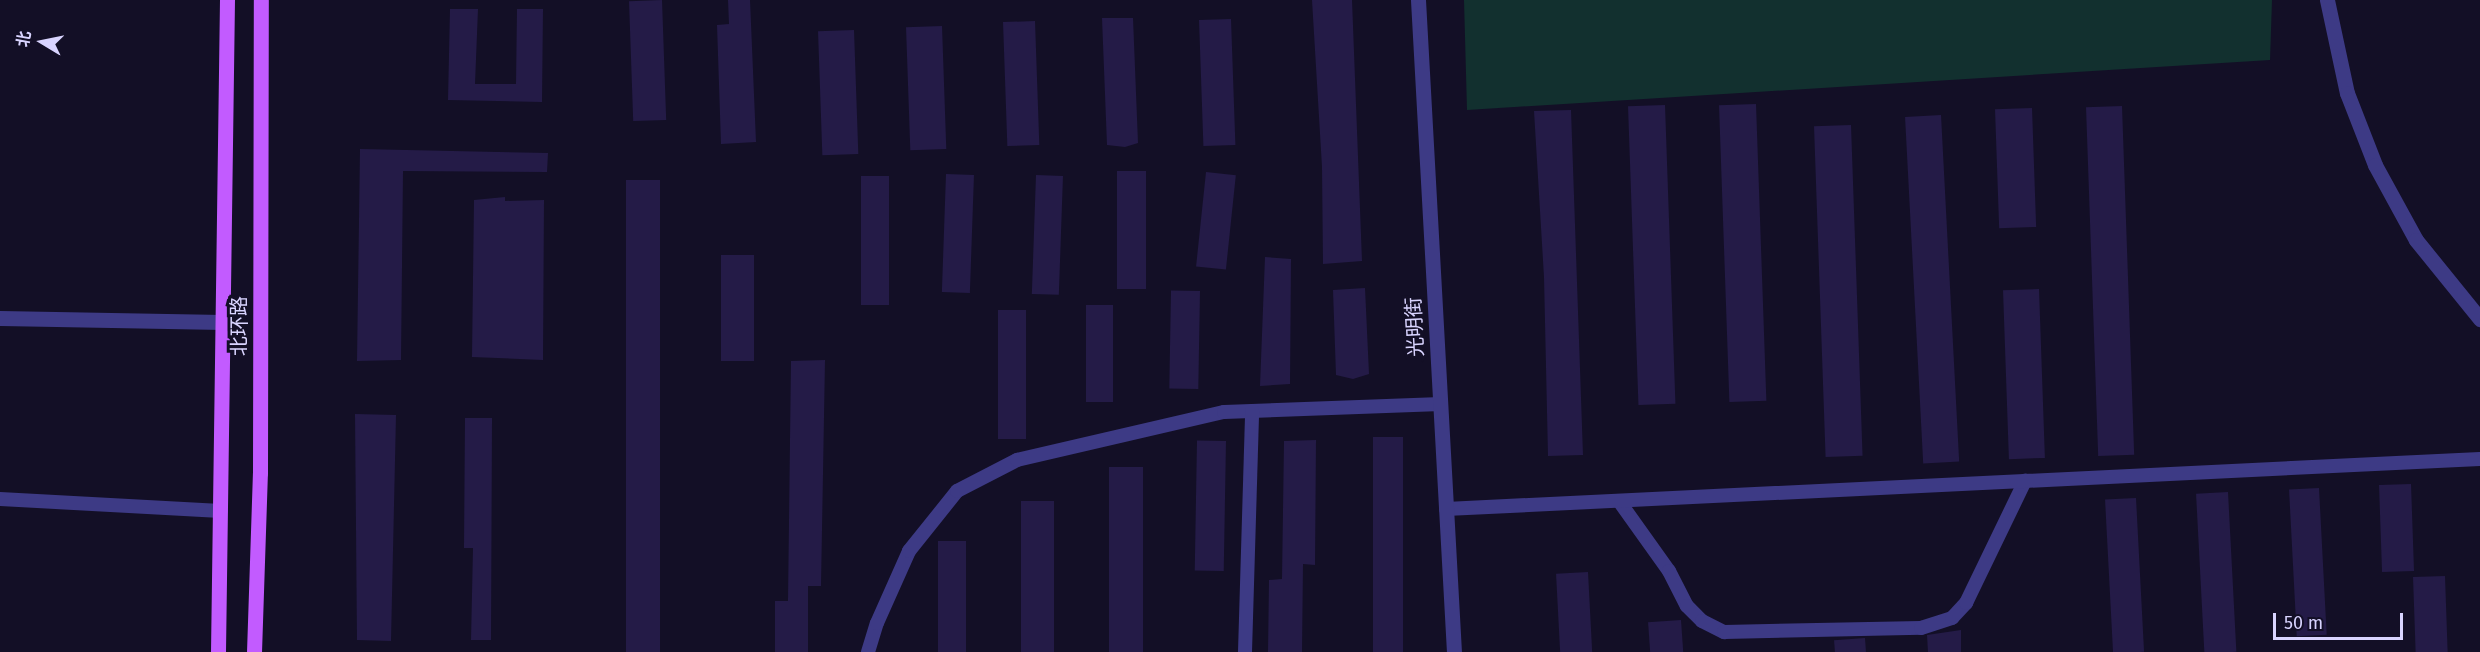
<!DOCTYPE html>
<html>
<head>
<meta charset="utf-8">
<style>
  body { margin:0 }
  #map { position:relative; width:2480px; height:652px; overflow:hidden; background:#130f26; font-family:"Fira Sans","Noto Sans SC",sans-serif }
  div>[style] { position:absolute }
  .green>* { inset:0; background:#12302f }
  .building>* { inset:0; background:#241b47; transform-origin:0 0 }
  .minor>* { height:14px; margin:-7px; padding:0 7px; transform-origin:7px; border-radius:7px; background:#3d3a85 }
  .tertiary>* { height:15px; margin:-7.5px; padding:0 7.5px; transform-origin:7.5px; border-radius:7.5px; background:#3d3a85 }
  .primary>* { height:15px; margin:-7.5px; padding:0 7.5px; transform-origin:7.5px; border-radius:7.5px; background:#c25bff }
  span { translate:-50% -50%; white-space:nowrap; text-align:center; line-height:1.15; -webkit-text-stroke:6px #130f26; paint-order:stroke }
  .street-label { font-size:20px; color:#d9d4ff }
  .north { position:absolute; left:12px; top:12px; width:60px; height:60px; -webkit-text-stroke:4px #130f26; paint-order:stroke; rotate:280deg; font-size:16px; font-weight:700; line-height:24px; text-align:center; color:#d9d4ff }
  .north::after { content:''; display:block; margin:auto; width:21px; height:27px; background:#d9d4ff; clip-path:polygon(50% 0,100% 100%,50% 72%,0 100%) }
  .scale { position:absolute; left:2273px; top:613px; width:130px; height:27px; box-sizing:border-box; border:3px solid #d9d4ff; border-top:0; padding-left:8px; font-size:18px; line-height:21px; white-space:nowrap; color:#d9d4ff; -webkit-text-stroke:4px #130f26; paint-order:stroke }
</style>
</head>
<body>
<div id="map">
  <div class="green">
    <div style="clip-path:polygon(1464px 0,2272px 0,2270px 60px,1467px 110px)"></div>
  </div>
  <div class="building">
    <div style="left:662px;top:0;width:120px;height:33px;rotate:88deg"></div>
    <div style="clip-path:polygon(728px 0,750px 0,756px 142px,721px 144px,717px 25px,729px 24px)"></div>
    <div style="clip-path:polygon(1312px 0,1352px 0,1362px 261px,1323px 264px,1322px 167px)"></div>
    <div style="clip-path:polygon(450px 9px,478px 9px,475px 84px,516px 84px,517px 9px,543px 9px,542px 102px,448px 100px)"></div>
    <div style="clip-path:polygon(1102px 18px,1133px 18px,1138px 143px,1125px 147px,1107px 145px)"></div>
    <div style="left:1231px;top:19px;width:126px;height:32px;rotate:88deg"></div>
    <div style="left:1035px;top:21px;width:124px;height:32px;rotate:88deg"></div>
    <div style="left:942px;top:26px;width:123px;height:36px;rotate:88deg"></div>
    <div style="left:854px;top:30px;width:124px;height:36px;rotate:88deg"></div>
    <div style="left:1756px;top:104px;width:297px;height:37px;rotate:88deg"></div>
    <div style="left:1665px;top:105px;width:299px;height:37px;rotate:88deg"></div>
    <div style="left:2122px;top:106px;width:349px;height:36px;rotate:88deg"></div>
    <div style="left:2032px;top:108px;width:119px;height:37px;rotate:88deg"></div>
    <div style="clip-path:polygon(1571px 110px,1583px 455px,1548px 456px,1544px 277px,1534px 111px)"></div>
    <div style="left:1941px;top:115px;width:347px;height:36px;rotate:87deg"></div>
    <div style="left:1851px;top:125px;width:331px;height:37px;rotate:88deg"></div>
    <div style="clip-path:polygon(360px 149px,548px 153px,547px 172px,403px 171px,401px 360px,357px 361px)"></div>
    <div style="left:1117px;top:171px;width:29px;height:118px"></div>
    <div style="left:1206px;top:172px;width:30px;height:95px;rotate:6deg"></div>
    <div style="left:946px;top:174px;width:28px;height:118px;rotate:2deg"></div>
    <div style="left:1036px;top:175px;width:27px;height:119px;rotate:2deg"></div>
    <div style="left:861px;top:176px;width:28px;height:129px"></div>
    <div style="left:626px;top:180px;width:34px;height:472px"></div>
    <div style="clip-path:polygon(505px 197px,505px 201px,544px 200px,543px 360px,472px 357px,474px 200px)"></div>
    <div style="left:754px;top:255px;width:106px;height:33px;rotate:90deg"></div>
    <div style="clip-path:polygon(1265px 257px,1291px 259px,1290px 384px,1260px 386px)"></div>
    <div style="clip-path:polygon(1365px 288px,1369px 374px,1353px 379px,1336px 375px,1333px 290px)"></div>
    <div style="left:2039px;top:289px;width:169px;height:36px;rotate:88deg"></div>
    <div style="left:1200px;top:291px;width:98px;height:29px;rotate:91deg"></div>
    <div style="left:1086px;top:305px;width:27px;height:97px"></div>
    <div style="left:998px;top:310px;width:28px;height:129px"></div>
    <div style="clip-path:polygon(825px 360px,821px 586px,808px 586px,808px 652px,775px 652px,775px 601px,788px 601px,791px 361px)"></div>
    <div style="clip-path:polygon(355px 414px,396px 415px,391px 641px,357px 640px)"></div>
    <div style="clip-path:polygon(465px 418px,492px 418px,491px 640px,471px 640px,473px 548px,464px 548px)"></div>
    <div style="left:1373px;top:437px;width:30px;height:215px"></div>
    <div style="clip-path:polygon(1316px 440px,1315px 565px,1303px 564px,1302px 652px,1268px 652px,1269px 580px,1282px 579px,1284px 441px)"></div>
    <div style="left:1226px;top:441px;width:130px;height:29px;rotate:91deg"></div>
    <div style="left:1109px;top:467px;width:34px;height:185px"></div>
    <div style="left:2411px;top:484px;width:87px;height:32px;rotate:88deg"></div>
    <div style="left:2319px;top:488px;width:147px;height:30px;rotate:87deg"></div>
    <div style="left:2228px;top:492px;width:160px;height:32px;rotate:87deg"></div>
    <div style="left:2136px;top:498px;width:154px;height:31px;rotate:87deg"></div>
    <div style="left:1054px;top:501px;width:151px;height:33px;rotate:90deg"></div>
    <div style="left:938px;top:541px;width:28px;height:111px"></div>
    <div style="left:1588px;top:572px;width:80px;height:32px;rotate:87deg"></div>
    <div style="left:2445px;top:576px;width:76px;height:32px;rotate:88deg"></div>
    <div style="left:1681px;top:620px;width:32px;height:33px;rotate:86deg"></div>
    <div style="clip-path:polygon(1961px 630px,1961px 652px,1928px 652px,1927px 635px)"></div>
    <div style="left:1865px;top:638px;width:14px;height:31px;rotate:86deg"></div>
  </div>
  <div class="minor">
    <div style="left:0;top:499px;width:221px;rotate:3.1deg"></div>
    <div style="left:1619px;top:501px;width:86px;rotate:54.5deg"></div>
    <div style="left:1669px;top:571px;width:39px;rotate:63deg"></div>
    <div style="left:1687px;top:606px;width:21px;rotate:45deg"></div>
    <div style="left:1702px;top:621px;width:25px;rotate:27deg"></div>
    <div style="left:1724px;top:632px;width:197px;rotate:-1.2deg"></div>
    <div style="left:1921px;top:628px;width:33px;rotate:-18deg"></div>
    <div style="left:1952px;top:618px;width:21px;rotate:-47deg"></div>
    <div style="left:1966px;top:603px;width:136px;rotate:-64.2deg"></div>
    <div style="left:1446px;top:509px;width:1035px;rotate:-2.77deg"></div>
    <div style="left:868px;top:652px;width:30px;rotate:-73deg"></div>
    <div style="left:877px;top:623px;width:79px;rotate:-66deg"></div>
    <div style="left:909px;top:551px;width:77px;rotate:-51.3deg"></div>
    <div style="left:957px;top:491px;width:68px;rotate:-27.3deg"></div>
    <div style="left:1017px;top:460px;width:212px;rotate:-13.1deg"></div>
    <div style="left:1224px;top:412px;width:217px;rotate:-2.1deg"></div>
    <div style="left:1245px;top:652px;width:241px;rotate:-88.3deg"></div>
  </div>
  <div class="tertiary">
    <div style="left:1418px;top:0;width:653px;rotate:86.84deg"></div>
    <div style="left:2327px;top:0;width:95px;rotate:77.9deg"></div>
    <div style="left:2347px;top:93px;width:77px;rotate:68.7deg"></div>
    <div style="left:2375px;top:165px;width:85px;rotate:61.3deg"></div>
    <div style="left:2416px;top:240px;width:102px;rotate:51deg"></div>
    <div style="left:0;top:318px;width:223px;rotate:1deg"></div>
  </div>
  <div class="primary">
    <div style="left:218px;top:652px;width:652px;rotate:-89.21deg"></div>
    <div style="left:254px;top:652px;width:179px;rotate:-88.1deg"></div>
    <div style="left:260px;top:473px;width:473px;rotate:-89.9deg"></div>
  </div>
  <div class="street-label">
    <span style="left:239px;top:326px;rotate:-90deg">北环路</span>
    <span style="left:1415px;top:327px;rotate:-93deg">光明街</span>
  </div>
  <div class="north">北</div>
  <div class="scale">50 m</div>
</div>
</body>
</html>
